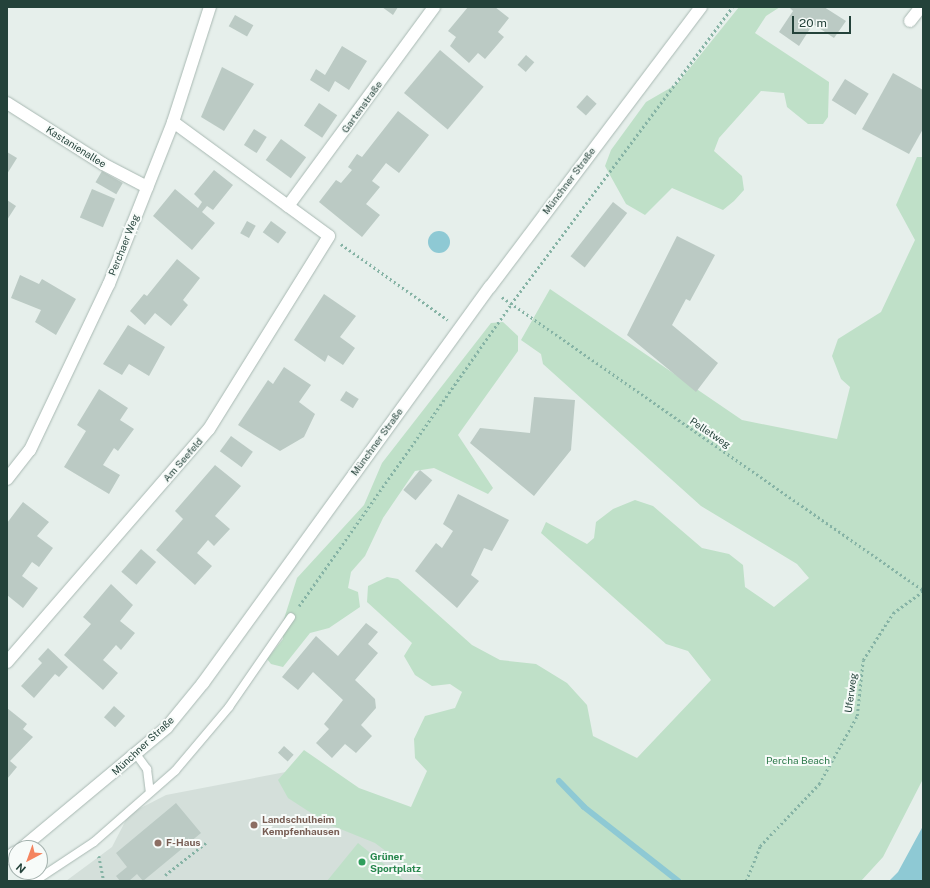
<!DOCTYPE html>
<html>
<head>
<meta charset="utf-8">
<style>
  body { margin:0 }
  #map { position:relative; width:930px; height:888px; overflow:hidden; background:#e6efeb; font-family:"Public Sans",sans-serif }
  div>[style] { position:absolute }
  .built>* { inset:0; background:#d4dfda }
  .green>* { inset:0; background:#bfe0c8 }
  .water>* { inset:0; background:#8ec9d4 }
  .round { border-radius:50% }
  .stream>* { height:6px; margin:-3px; padding:0 3px; transform-origin:3px; border-radius:3px; background:#8ec9d4 }
  .building>* { inset:0; background:#bbcac4; transform-origin:0 0 }
  .path>* { height:2.5px; margin-top:-1.25px; transform-origin:0; background:repeating-linear-gradient(90deg,#86b3a5 0 2px,transparent 0 5px) }
  .roads { filter:drop-shadow(0 0 1px #a8b8b2) drop-shadow(0 0 1px #a8b8b2) }
  .lane>* { height:8px; margin:-4px; padding:0 4px; transform-origin:4px; border-radius:4px; background:#fff }
  .street>* { height:12px; margin:-6px; padding:0 6px; transform-origin:6px; border-radius:6px; background:#fff }
  .secondary>* { height:12px; margin:-6px; padding:0 6px; transform-origin:6px; border-radius:6px; background:#fff }
  .dots>* { width:11px; height:11px; translate:-50% -50%; box-sizing:border-box; border:2px solid #f7fbf9; border-radius:50% }
  span { translate:-50% -50%; white-space:nowrap; text-align:center; line-height:1.15; -webkit-text-stroke:4px #f7fbf9; paint-order:stroke }
  .street-label { font-size:10px; color:#24423a }
  .park-label { font-size:10px; color:#2d7a4b }
  .education-label { font-size:10px; color:#785e54; font-weight:700 }
  .left { translate:0 -50%; text-align:left }
  .leisure-label { font-size:10px; color:#27864d; font-weight:700 }
  .frame { position:absolute; inset:0; border:8px solid #24423a; pointer-events:none }
  .north { position:absolute; left:8px; top:840px; width:40px; height:40px; box-sizing:border-box; background:#f7fbf9; border:1px solid #a3b1ad; border-radius:50%; rotate:221deg; font-size:11px; font-weight:700; line-height:16px; text-align:center; color:#24423a }
  .north::after { content:''; display:block; margin:auto; width:14px; height:18px; background:#f4845f; clip-path:polygon(50% 0,100% 100%,50% 72%,0 100%) }
  .scale { position:absolute; left:792px; top:16px; width:59px; height:18px; box-sizing:border-box; border:2px solid #24423a; border-top:0; padding-left:5px; font-size:12px; line-height:14px; white-space:nowrap; color:#24423a; -webkit-text-stroke:3px #f7fbf9; paint-order:stroke }
</style>
</head>
<body>
<div id="map">
  <div class="built">
    <div style="clip-path:polygon(312px 767px,450px 881px,66px 881px,112px 847px,129px 814px,166px 795px)"></div>
  </div>
  <div class="green">
    <div style="clip-path:polygon(739px 7px,780px 7px,766px 16px,755px 33px,829px 82px,828px 117px,823px 124px,808px 124px,787px 107px,784px 93px,761px 91px,719px 138px,714px 151px,742px 176px,744px 190px,734px 201px,723px 210px,672px 188px,645px 215px,626px 204px,605px 166px,611px 150px,646px 102px,677px 84px)"></div>
    <div style="clip-path:polygon(917px 157px,923px 157px,923px 779px,883px 857px,861px 881px,426px 881px,375px 843px,328px 824px,288px 798px,278px 780px,304px 750px,359px 788px,411px 807px,427px 771px,415px 758px,414px 739px,425px 716px,455px 708px,462px 692px,450px 684px,432px 686px,415px 675px,404px 656px,412px 643px,367px 602px,368px 586px,387px 577px,398px 579px,472px 645px,500px 660px,536px 664px,567px 683px,587px 705px,593px 736px,637px 758px,711px 680px,688px 651px,666px 644px,541px 533px,546px 522px,587px 544px,594px 538px,596px 522px,613px 509px,635px 500px,653px 506px,702px 548px,729px 554px,743px 565px,745px 587px,774px 607px,809px 578px,797px 564px,701px 506px,543px 364px,541px 354px,521px 340px,550px 289px,742px 420px,837px 439px,850px 387px,841px 379px,832px 356px,838px 339px,881px 312px,915px 240px,896px 205px)"></div>
    <div style="clip-path:polygon(503px 322px,518px 336px,518px 351px,458px 435px,493px 488px,488px 494px,434px 468px,415px 471px,383px 518px,365px 556px,351px 572px,348px 588px,358px 592px,360px 607px,329px 628px,310px 633px,283px 667px,271px 664px,267px 659px,283px 639px,283px 622px,297px 578px,364px 505px,382px 463px,491px 323px)"></div>
    <div style="clip-path:polygon(358px 843px,405px 881px,327px 881px)"></div>
  </div>
  <div class="water">
    <div class="round" style="left:428px;top:231px;width:22px;height:22px"></div>
    <div style="clip-path:polygon(923px 826px,923px 881px,889px 881px,898px 872px)"></div>
  </div>
  <div class="stream">
    <div style="left:559px;top:781px;width:36px;rotate:46deg"></div>
    <div style="left:584px;top:807px;width:120px;rotate:38.2deg"></div>
  </div>
  <div class="building">
    <div style="clip-path:polygon(382px 7px,398px 7px,393px 15px)"></div>
    <div style="clip-path:polygon(468px 7px,495px 7px,509px 18px,498px 32px,504px 37px,485px 59px,478px 53px,469px 63px,450px 46px,456px 37px,448px 31px)"></div>
    <div style="clip-path:polygon(789px 7px,824px 7px,846px 21px,834px 38px,813px 24px,799px 46px,779px 32px,793px 11px)"></div>
    <div style="left:235px;top:15px;width:21px;height:13px;rotate:29deg"></div>
    <div style="clip-path:polygon(342px 46px,367px 61px,349px 90px,335px 81px,329px 92px,310px 80px,316px 69px,325px 75px)"></div>
    <div style="left:440px;top:50px;width:57px;height:56px;rotate:40deg"></div>
    <div style="left:526px;top:55px;width:11px;height:13px;rotate:41deg"></div>
    <div style="clip-path:polygon(222px 67px,254px 84px,224px 131px,201px 117px)"></div>
    <div style="clip-path:polygon(893px 73px,923px 90px,923px 129px,909px 154px,862px 129px)"></div>
    <div style="left:845px;top:79px;width:28px;height:25px;rotate:32deg"></div>
    <div style="left:587px;top:95px;width:13px;height:16px;rotate:42deg"></div>
    <div style="left:319px;top:103px;width:22px;height:27px;rotate:34deg"></div>
    <div style="clip-path:polygon(398px 111px,429px 135px,399px 173px,386px 163px,372px 181px,380px 187px,366px 204px,380px 215px,362px 237px,319px 202px,336px 180px,341px 183px,352px 170px,348px 167px,357px 154px,362px 157px)"></div>
    <div style="left:254px;top:129px;width:15px;height:19px;rotate:32deg"></div>
    <div style="left:281px;top:139px;width:31px;height:26px;rotate:36deg"></div>
    <div style="clip-path:polygon(7px 152px,17px 158px,7px 174px)"></div>
    <div style="clip-path:polygon(214px 170px,233px 185px,213px 210px,207px 206px,202px 212px,215px 223px,192px 250px,153px 216px,175px 189px,198px 208px,202px 202px,194px 194px)"></div>
    <div style="left:102px;top:171px;width:24px;height:13px;rotate:30deg"></div>
    <div style="left:92px;top:189px;width:25px;height:31px;rotate:23deg"></div>
    <div style="clip-path:polygon(7px 200px,16px 206px,7px 220px)"></div>
    <div style="left:613px;top:202px;width:18px;height:69px;rotate:38deg"></div>
    <div style="left:247px;top:221px;width:10px;height:14px;rotate:29deg"></div>
    <div style="left:271px;top:221px;width:19px;height:14px;rotate:36deg"></div>
    <div style="clip-path:polygon(677px 236px,715px 255px,690px 301px,686px 299px,672px 325px,718px 363px,696px 392px,627px 335px)"></div>
    <div style="clip-path:polygon(177px 259px,200px 278px,183px 300px,188px 305px,171px 326px,155px 313px,145px 325px,130px 311px,144px 294px,147px 296px)"></div>
    <div style="clip-path:polygon(20px 275px,39px 284px,42px 279px,76px 299px,56px 335px,35px 322px,41px 310px,11px 298px)"></div>
    <div style="clip-path:polygon(324px 294px,356px 316px,340px 337px,355px 348px,343px 365px,328px 355px,325px 362px,294px 340px)"></div>
    <div style="clip-path:polygon(128px 325px,165px 347px,149px 376px,129px 364px,122px 375px,103px 364px)"></div>
    <div style="clip-path:polygon(284px 367px,311px 385px,299px 402px,315px 414px,304px 437px,280px 451px,238px 425px,268px 380px,273px 384px)"></div>
    <div style="clip-path:polygon(99px 389px,128px 408px,120px 420px,134px 429px,118px 451px,114px 448px,103px 465px,120px 475px,109px 494px,64px 467px,86px 431px,77px 425px)"></div>
    <div style="left:346px;top:391px;width:15px;height:11px;rotate:32deg"></div>
    <div style="clip-path:polygon(534px 397px,575px 400px,571px 450px,534px 496px,470px 443px,480px 428px,530px 433px)"></div>
    <div style="left:231px;top:436px;width:27px;height:19px;rotate:36deg"></div>
    <div style="clip-path:polygon(215px 465px,241px 486px,215px 516px,230px 529px,214px 546px,208px 540px,197px 553px,212px 566px,195px 585px,156px 550px,183px 519px,175px 511px)"></div>
    <div style="left:420px;top:470px;width:16px;height:26px;rotate:40deg"></div>
    <div style="clip-path:polygon(458px 494px,509px 520px,492px 551px,484px 548px,471px 575px,479px 581px,457px 608px,415px 571px,436px 543px,442px 548px,453px 531px,443px 524px)"></div>
    <div style="clip-path:polygon(23px 502px,49px 522px,37px 536px,53px 548px,39px 567px,32px 562px,22px 576px,38px 588px,23px 608px,7px 595px,7px 523px)"></div>
    <div style="left:141px;top:549px;width:20px;height:30px;rotate:41deg"></div>
    <div style="clip-path:polygon(111px 584px,133px 605px,120px 621px,135px 633px,121px 650px,116px 645px,103px 660px,118px 673px,103px 690px,64px 655px,91px 624px,83px 617px)"></div>
    <div style="clip-path:polygon(366px 623px,378px 632px,368px 644px,378px 653px,355px 680px,375px 699px,376px 708px,361px 725px,372px 736px,356px 753px,345px 744px,332px 758px,316px 743px,329px 729px,324px 724px,343px 700px,313px 672px,298px 690px,282px 677px,316px 636px,338px 656px)"></div>
    <div style="clip-path:polygon(48px 648px,68px 667px,59px 677px,55px 674px,34px 698px,21px 686px,42px 663px,38px 659px)"></div>
    <div style="left:114px;top:706px;width:15px;height:15px;rotate:42deg"></div>
    <div style="clip-path:polygon(7px 708px,27px 724px,23px 729px,33px 737px,10px 761px,17px 767px,7px 779px)"></div>
    <div style="left:284px;top:746px;width:13px;height:9px;rotate:42deg"></div>
    <div style="clip-path:polygon(176px 803px,201px 833px,143px 881px,137px 874px,129px 881px,120px 881px,116px 876px,127px 867px,116px 853px)"></div>
  </div>
  <div class="path">
    <div style="left:341px;top:244px;width:131px;rotate:35.4deg"></div>
    <div style="left:502px;top:297px;width:513px;rotate:34.84deg"></div>
    <div style="left:299px;top:606px;width:369px;rotate:-54.9deg"></div>
    <div style="left:511px;top:304px;width:370px;rotate:-53.3deg"></div>
    <div style="left:99px;top:856px;width:25px;rotate:79deg"></div>
    <div style="left:165px;top:875px;width:53px;rotate:-38.2deg"></div>
    <div style="left:746px;top:881px;width:38px;rotate:-68deg"></div>
    <div style="left:760px;top:846px;width:86px;rotate:-46.4deg"></div>
    <div style="left:819px;top:784px;width:78px;rotate:-60.8deg"></div>
    <div style="left:857px;top:716px;width:56px;rotate:-83.9deg"></div>
    <div style="left:863px;top:660px;width:56px;rotate:-57.4deg"></div>
    <div style="left:893px;top:613px;width:37px;rotate:-36deg"></div>
  </div>
  <div class="roads">
    <div class="lane">
      <div style="left:136px;top:754px;width:19px;rotate:54deg"></div>
      <div style="left:147px;top:769px;width:23px;rotate:83deg"></div>
      <div style="left:35px;top:881px;width:71px;rotate:-33.5deg"></div>
      <div style="left:94px;top:842px;width:108px;rotate:-41.2deg"></div>
      <div style="left:175px;top:771px;width:84px;rotate:-49.8deg"></div>
      <div style="left:229px;top:707px;width:109px;rotate:-55.4deg"></div>
    </div>
    <div class="street">
      <div style="left:910px;top:21px;width:18px;rotate:-52deg"></div>
      <div style="left:7px;top:103px;width:114px;rotate:32.4deg"></div>
      <div style="left:103px;top:164px;width:50px;rotate:27.6deg"></div>
      <div style="left:288px;top:206px;width:247px;rotate:-53.7deg"></div>
      <div style="left:7px;top:479px;width:37px;rotate:-52deg"></div>
      <div style="left:30px;top:450px;width:184px;rotate:-64.6deg"></div>
      <div style="left:109px;top:284px;width:174px;rotate:-68.4deg"></div>
      <div style="left:173px;top:122px;width:121px;rotate:-72.2deg"></div>
      <div style="left:7px;top:662px;width:308px;rotate:-49.1deg"></div>
      <div style="left:209px;top:429px;width:227px;rotate:-58.1deg"></div>
      <div style="left:329px;top:236px;width:193px;rotate:-143.8deg"></div>
    </div>
    <div class="secondary">
      <div style="left:22px;top:848px;width:189px;rotate:-39.8deg"></div>
      <div style="left:167px;top:727px;width:57px;rotate:-50.7deg"></div>
      <div style="left:203px;top:683px;width:489px;rotate:-54.1deg"></div>
      <div style="left:490px;top:287px;width:351px;rotate:-53deg"></div>
      <div style="left:7px;top:858px;width:11px;rotate:-34deg"></div>
    </div>
  </div>
  <div class="dots">
    <div style="left:254px;top:825px;background:#8d6e63"></div>
    <div style="left:158px;top:843px;background:#8d6e63"></div>
    <div style="left:362px;top:862px;background:#2e9e5b"></div>
  </div>
  <div class="street-label">
    <span style="left:362px;top:107px;rotate:-54deg">Gartenstraße</span>
    <span style="left:76px;top:147px;rotate:32deg">Kastanienallee</span>
    <span style="left:569px;top:181px;rotate:-53deg">Münchner Straße</span>
    <span style="left:124px;top:245px;rotate:-68deg">Perchaer Weg</span>
    <span style="left:710px;top:433px;rotate:34deg">Pelletweg</span>
    <span style="left:377px;top:442px;rotate:-54deg">Münchner Straße</span>
    <span style="left:183px;top:460px;rotate:-49deg">Am Seefeld</span>
    <span style="left:851px;top:693px;rotate:-82deg">Uferweg</span>
    <span style="left:143px;top:746px;rotate:-43deg">Münchner Straße</span>
  </div>
  <div class="park-label">
    <span style="left:798px;top:761px">Percha Beach</span>
  </div>
  <div class="education-label">
    <span class="left" style="left:262px;top:825px">Landschulheim<br>Kempfenhausen</span>
    <span class="left" style="left:166px;top:843px">F-Haus</span>
  </div>
  <div class="leisure-label">
    <span class="left" style="left:370px;top:862px">Grüner<br>Sportplatz</span>
  </div>
  <div class="frame"></div>
  <div class="north">N</div>
  <div class="scale">20 m</div>
</div>
</body>
</html>
